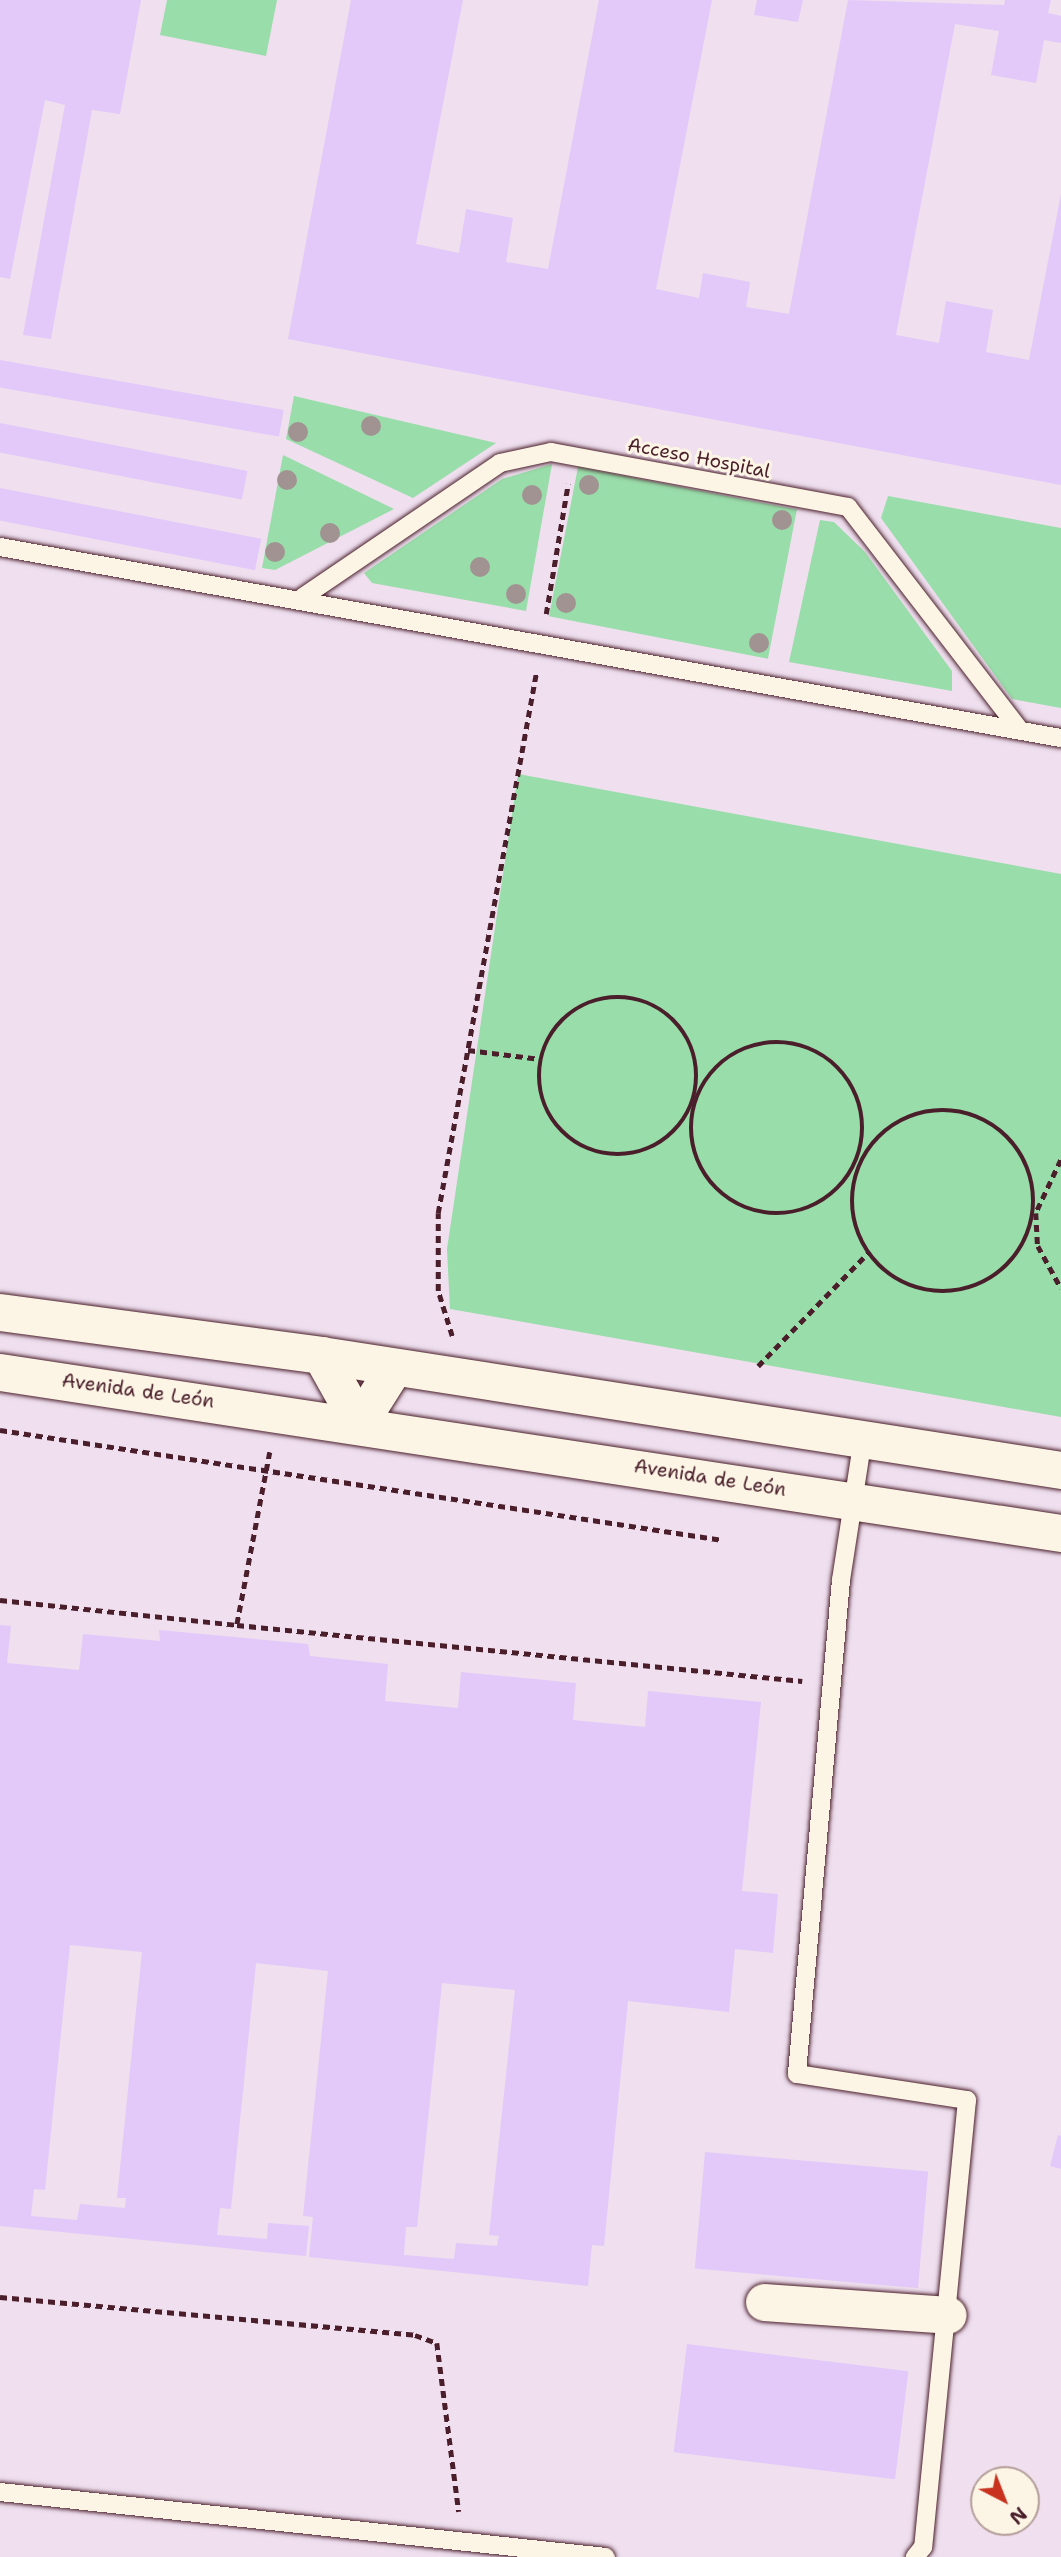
<!DOCTYPE html>
<html>
<head>
<meta charset="utf-8">
<style>
  body { margin:0 }
  #map { position:relative; width:1061px; height:2557px; overflow:hidden; background:#f4e8eb; font-family:"Shantell Sans",sans-serif }
  div>[style] { position:absolute }
  .built>* { inset:0; background:#efdfef }
  .green>* { inset:0; background:#9da; transform-origin:0 0 }
  .building>* { inset:0; background:#e2c9f9; transform-origin:0 0 }
  .path>* { height:4.5px; margin-top:-2.25px; transform-origin:0; background:repeating-linear-gradient(90deg,#4a1f2b 0 7px,transparent 0 12px) }
  .path>.ring { margin:-2.25px; padding:0; box-sizing:content-box; background:none; border:4.5px solid #4a1f2b; border-radius:50% }
  .roads { filter:drop-shadow(0 0 2px #4a1f2b) drop-shadow(0 0 2px #4a1f2b) }
  .service>* { height:18px; margin:-9px; padding:0 9px; transform-origin:9px; border-radius:9px; background:#fcf5e5 }
  .minor>* { height:37px; margin:-18.5px; padding:0 18.5px; transform-origin:18.5px; border-radius:18.5px; background:#fcf5e5 }
  .trees>* { width:20px; height:20px; margin:-10px; border-radius:50%; background:#a29393 }
  span { translate:-50% -50%; white-space:nowrap; text-align:center; line-height:1.15; -webkit-text-stroke:6px #fcf5e5; paint-order:stroke }
  .street-label { font-size:19px; color:#4a1f2b }
  .north { position:absolute; left:970px; top:2466px; width:70px; height:70px; box-sizing:border-box; background:#fcf5e5; border:2px solid #b59f9b; border-radius:50%; rotate:138deg; font-size:19px; font-weight:700; line-height:28px; text-align:center; color:#4a1f2b }
  .north::after { content:''; display:block; margin:auto; width:24px; height:32px; background:#c8321e; clip-path:polygon(50% 0,100% 100%,50% 72%,0 100%) }
</style>
</head>
<body>
<div id="map">
  <div class="built">
    <div style="clip-path:polygon(evenodd,0 0,1061px 0,1061px 2557px,0 2557px,0 0,984px 2480px,1026px 2480px,1026px 2522px,984px 2522px,984px 2480px)"></div>
  </div>
  <div class="green">
    <div style="clip-path:polygon(167px 0,277px 0,266px 56px,160px 35px)"></div>
    <div style="clip-path:polygon(294px 396px,496px 443px,413px 498px,286px 439px)"></div>
    <div style="clip-path:polygon(283px 455px,394px 509px,275px 570px,262px 568px)"></div>
    <div style="clip-path:polygon(552px 464px,526px 611px,372px 583px,364px 573px,502px 479px)"></div>
    <div style="left:578px;top:467px;width:223px;height:152px;rotate:11deg"></div>
    <div style="clip-path:polygon(888px 496px,1061px 528px,1061px 708px,1012px 699px,881px 518px)"></div>
    <div style="clip-path:polygon(820px 520px,834px 522px,865px 552px,952px 671px,952px 691px,789px 662px)"></div>
    <div style="clip-path:polygon(518px 774px,1061px 874px,1061px 1417px,450px 1309px,447px 1249px)"></div>
  </div>
  <div class="building">
    <div style="clip-path:polygon(0 0,141px 0,120px 114px,92px 110px,51px 339px,23px 335px,65px 105px,45px 100px,10px 279px,0 277px)"></div>
    <div style="clip-path:polygon(351px 0,463px 0,416px 244px,459px 253px,466px 209px,513px 218px,506px 262px,548px 269px,599px 0,712px 0,656px 289px,699px 298px,703px 273px,750px 282px,746px 307px,789px 314px,848px 0,1004px 5px,1005px 0,1051px 0,1048px 13px,1061px 16px,1061px 43px,1044px 40px,1036px 83px,991px 75px,999px 31px,955px 24px,896px 335px,939px 343px,946px 301px,993px 310px,986px 352px,1029px 360px,1061px 194px,1061px 485px,288px 339px)"></div>
    <div style="clip-path:polygon(757px 0,803px 0,798px 22px,754px 15px)"></div>
    <div style="left:0;top:360px;width:288px;height:27px;rotate:10deg"></div>
    <div style="left:0;top:423px;width:252px;height:29px;rotate:11deg"></div>
    <div style="left:0;top:488px;width:266px;height:32px;rotate:11deg"></div>
    <div style="clip-path:polygon(evenodd,0 1625px,11px 1626px,7px 1663px,79px 1670px,83px 1634px,160px 1641px,159px 1630px,308px 1644px,310px 1656px,388px 1664px,385px 1701px,458px 1708px,461px 1672px,576px 1683px,573px 1720px,645px 1727px,648px 1691px,761px 1702px,742px 1891px,778px 1894px,773px 1953px,735px 1949px,729px 2012px,628px 2001px,604px 2246px,592px 2245px,588px 2286px,309px 2257px,313px 2217px,303px 2216px,328px 1971px,256px 1963px,231px 2209px,220px 2208px,217px 2235px,267px 2239px,268px 2223px,309px 2226px,306px 2256px,0 2226px,0 1625px,70px 1945px,142px 1952px,117px 2198px,126px 2198px,125px 2208px,80px 2204px,77px 2220px,31px 2216px,34px 2189px,45px 2190px,70px 1945px,0 1625px,442px 1983px,515px 1990px,489px 2235px,499px 2236px,497px 2246px,456px 2243px,454px 2259px,404px 2255px,406px 2227px,417px 2227px,442px 1983px)"></div>
    <div style="clip-path:polygon(1058px 2135px,1061px 2136px,1061px 2169px,1050px 2166px)"></div>
    <div style="left:705px;top:2152px;width:224px;height:117px;rotate:5deg"></div>
    <div style="left:687px;top:2344px;width:223px;height:109px;rotate:7deg"></div>
  </div>
  <div class="path">
    <div style="left:546px;top:614px;width:132px;rotate:-80.4deg"></div>
    <div class="ring" style="left:539px;top:997px;width:153.5px;height:153.5px"></div>
    <div class="ring" style="left:691px;top:1042px;width:167.5px;height:167.5px"></div>
    <div style="left:468px;top:1050px;width:73px;rotate:7.1deg"></div>
    <div class="ring" style="left:852px;top:1110px;width:177.5px;height:177.5px"></div>
    <div style="left:1061px;top:1160px;width:59px;rotate:115.3deg"></div>
    <div style="left:1036px;top:1213px;width:33px;rotate:87deg"></div>
    <div style="left:1038px;top:1246px;width:48px;rotate:61.3deg"></div>
    <div style="left:452px;top:1336px;width:47px;rotate:-107.3deg"></div>
    <div style="left:438px;top:1291px;width:78px;rotate:-90deg"></div>
    <div style="left:438px;top:1213px;width:548px;rotate:-79.7deg"></div>
    <div style="left:758px;top:1366px;width:158px;rotate:-45.8deg"></div>
    <div style="left:0;top:1430px;width:731px;rotate:8.65deg"></div>
    <div style="left:270px;top:1452px;width:176px;rotate:100.8deg"></div>
    <div style="left:237px;top:1625px;width:568px;rotate:5.66deg"></div>
    <div style="left:0;top:1600px;width:238px;rotate:6deg"></div>
    <div style="left:0;top:2297px;width:417px;rotate:5.2deg"></div>
    <div style="left:415px;top:2335px;width:23px;rotate:20deg"></div>
    <div style="left:437px;top:2343px;width:170px;rotate:82.6deg"></div>
  </div>
  <div class="roads">
    <div class="service">
      <div style="left:0;top:547px;width:1078px;rotate:10.21deg"></div>
      <div style="left:303px;top:597px;width:238px;rotate:-34.2deg"></div>
      <div style="left:500px;top:463px;width:52px;rotate:-12.2deg"></div>
      <div style="left:551px;top:452px;width:302px;rotate:10.5deg"></div>
      <div style="left:848px;top:507px;width:282px;rotate:52.4deg"></div>
      <div style="left:863px;top:1438px;width:144px;rotate:98.8deg"></div>
      <div style="left:841px;top:1580px;width:496px;rotate:95.1deg"></div>
      <div style="left:797px;top:2074px;width:172px;rotate:8.7deg"></div>
      <div style="left:967px;top:2100px;width:449px;rotate:95.6deg"></div>
      <div style="left:923px;top:2547px;width:13px;rotate:129deg"></div>
      <div style="left:0;top:2492px;width:609px;rotate:6.12deg"></div>
    </div>
    <div class="minor">
      <div style="left:0;top:1312px;width:324px;rotate:7.6deg"></div>
      <div style="left:321px;top:1355px;width:749px;rotate:8.83deg"></div>
      <div style="left:321px;top:1355px;width:78px;rotate:60.8deg"></div>
      <div style="left:359px;top:1423px;width:64px;rotate:-57.8deg"></div>
      <div style="left:0;top:1372px;width:1073px;rotate:8.63deg"></div>
      <div style="left:764px;top:2302px;width:184px;rotate:4deg"></div>
    </div>
  </div>
  <div class="trees">
    <div style="left:371px;top:426px"></div>
    <div style="left:298px;top:432px"></div>
    <div style="left:287px;top:480px"></div>
    <div style="left:589px;top:485px"></div>
    <div style="left:532px;top:495px"></div>
    <div style="left:782px;top:520px"></div>
    <div style="left:330px;top:533px"></div>
    <div style="left:275px;top:552px"></div>
    <div style="left:480px;top:567px"></div>
    <div style="left:516px;top:594px"></div>
    <div style="left:566px;top:603px"></div>
    <div style="left:759px;top:643px"></div>
  </div>
  <div class="street-label">
    <span style="left:699px;top:458px;rotate:11deg">Acceso Hospital</span>
    <span style="left:138px;top:1391px;rotate:8deg">Avenida de León</span>
    <span style="left:710px;top:1478px;rotate:9deg">Avenida de León</span>
  </div>
  <div class="north">N</div>
</div>
</body>
</html>
